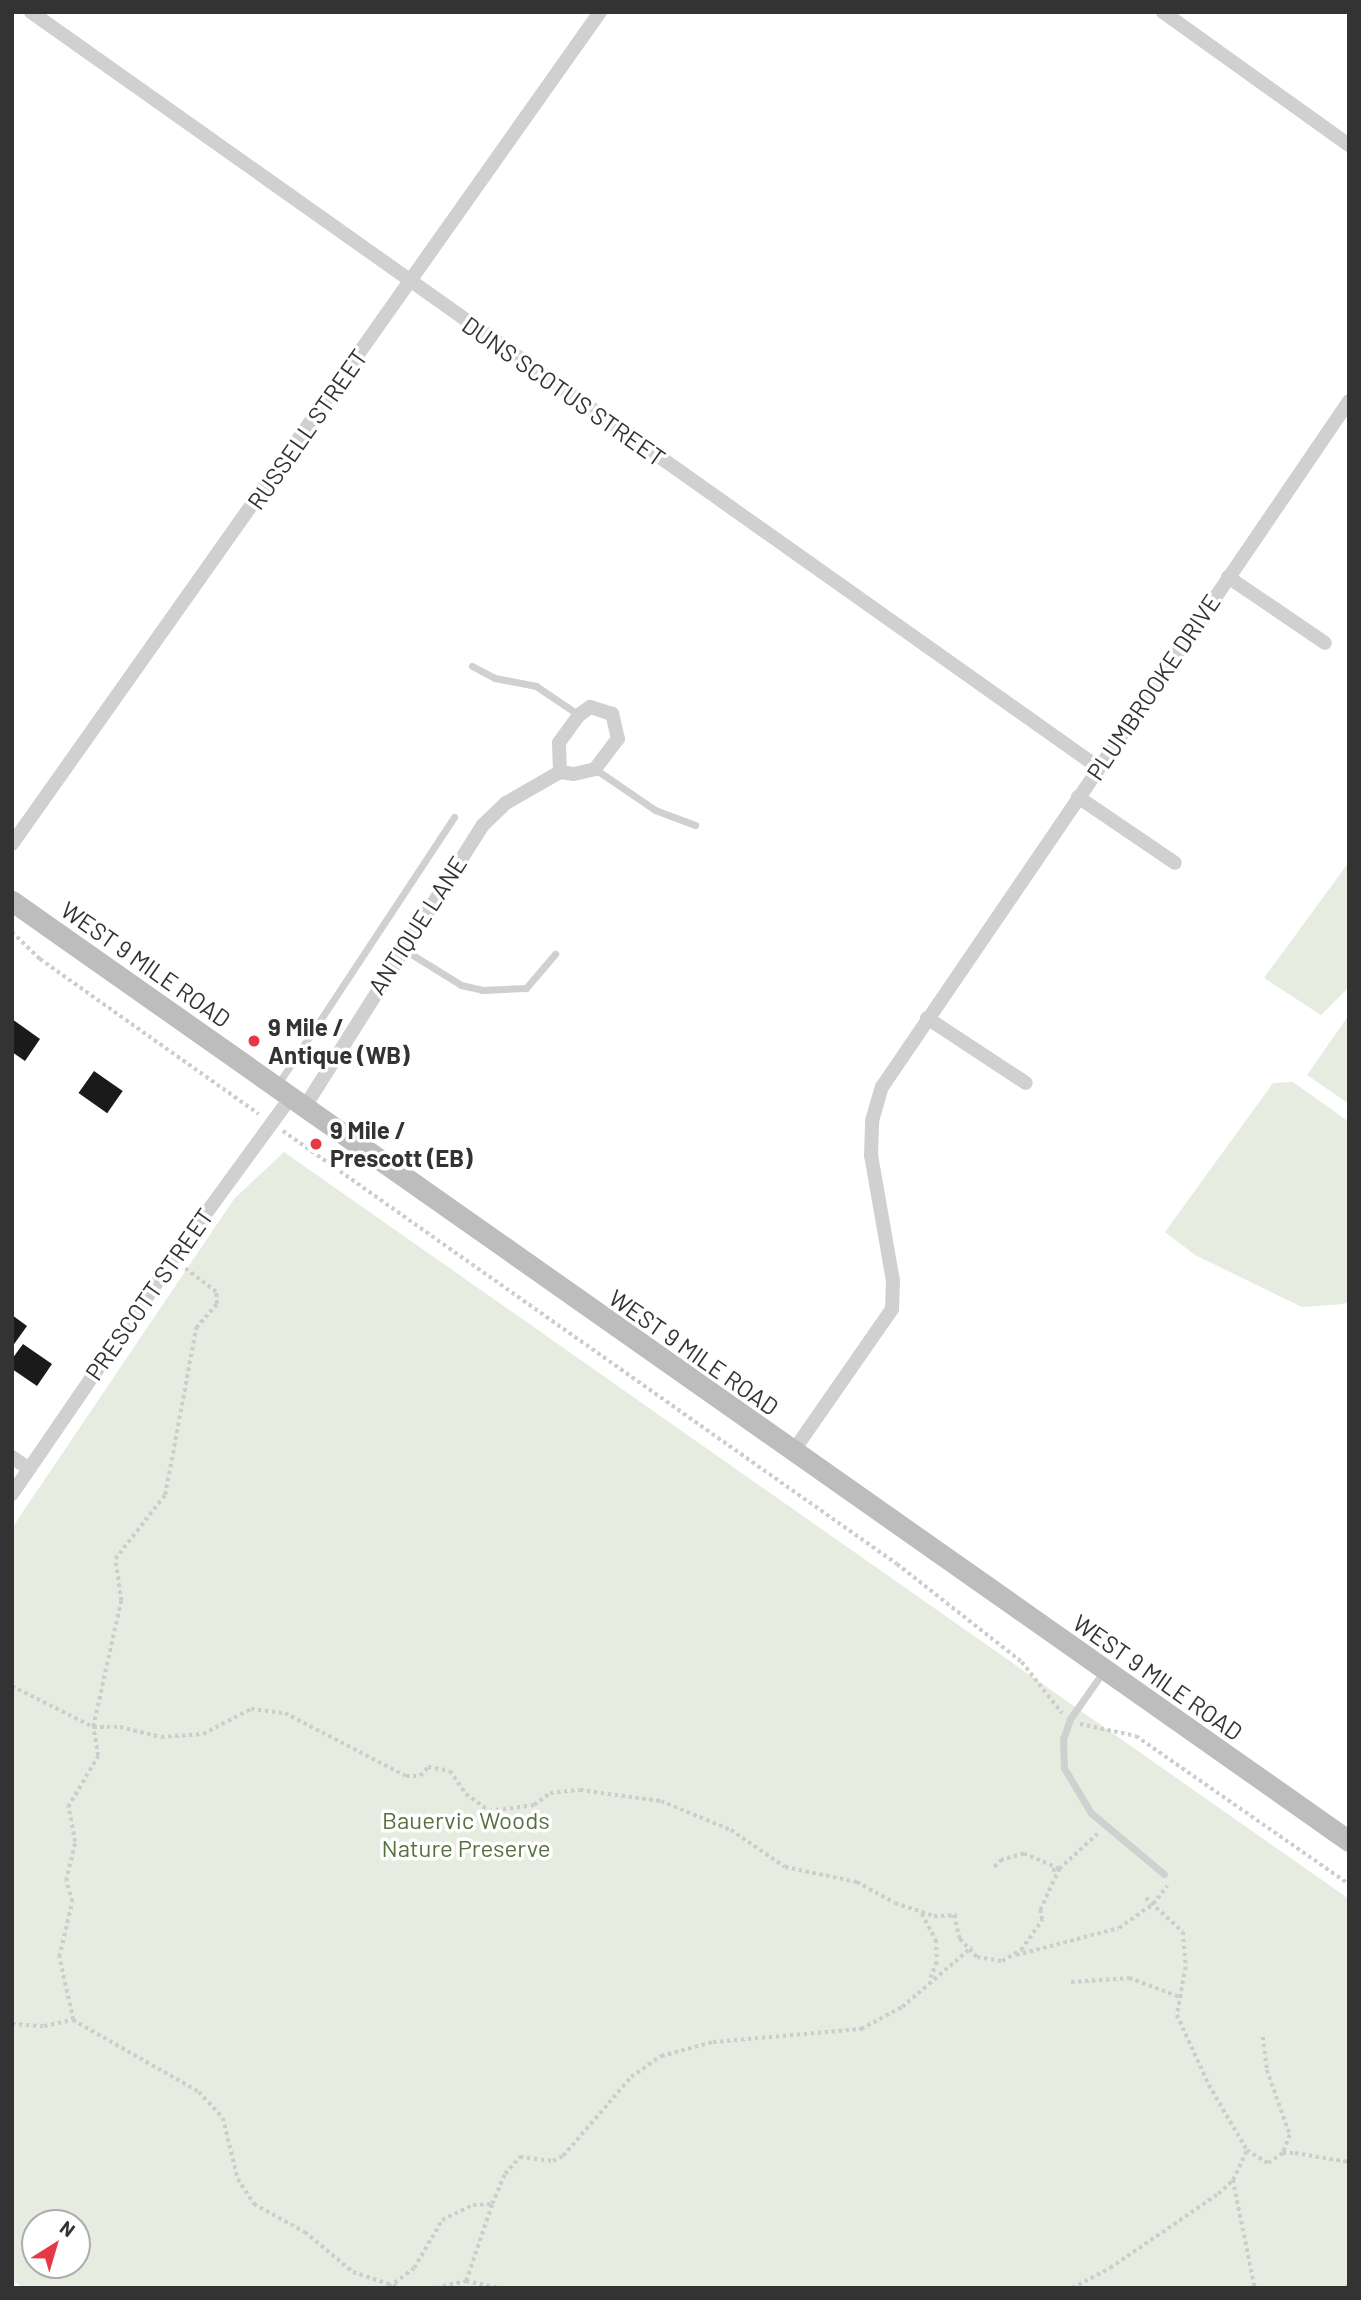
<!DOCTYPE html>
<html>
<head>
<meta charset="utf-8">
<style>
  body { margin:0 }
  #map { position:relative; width:1361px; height:2300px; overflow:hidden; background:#fff; font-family:Barlow,sans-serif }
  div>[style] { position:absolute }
  .green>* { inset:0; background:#e6ecdf }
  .building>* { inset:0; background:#1a1a1a; transform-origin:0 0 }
  .path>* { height:3.5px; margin-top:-1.75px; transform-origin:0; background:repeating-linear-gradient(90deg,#cdcdcd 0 3.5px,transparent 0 7px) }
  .lane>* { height:7px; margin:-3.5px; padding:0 3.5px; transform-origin:3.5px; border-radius:3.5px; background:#d0d0d0 }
  .street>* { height:14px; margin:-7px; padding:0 7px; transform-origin:7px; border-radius:7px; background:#d0d0d0 }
  .secondary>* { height:21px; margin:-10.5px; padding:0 10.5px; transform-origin:10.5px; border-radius:10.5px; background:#bdbdbd }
  .dots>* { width:19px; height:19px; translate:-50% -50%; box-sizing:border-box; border:4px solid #fff; border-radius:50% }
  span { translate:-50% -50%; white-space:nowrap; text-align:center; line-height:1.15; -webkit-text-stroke:7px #fff; paint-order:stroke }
  .street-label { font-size:24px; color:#333 }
  .poi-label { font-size:24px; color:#333; font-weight:700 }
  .left { translate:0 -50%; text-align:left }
  .park-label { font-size:24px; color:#56703f }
  .frame { position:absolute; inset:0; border:14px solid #333; pointer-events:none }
  .north { position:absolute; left:21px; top:2209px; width:70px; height:70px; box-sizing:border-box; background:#fff; border:2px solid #adadad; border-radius:50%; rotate:37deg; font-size:19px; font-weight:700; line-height:28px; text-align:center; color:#333 }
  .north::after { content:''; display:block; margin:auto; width:24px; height:32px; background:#e63946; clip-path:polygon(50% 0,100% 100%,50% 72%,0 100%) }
</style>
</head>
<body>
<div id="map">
  <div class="green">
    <div style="clip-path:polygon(1349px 862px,1349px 987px,1321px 1015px,1264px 978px)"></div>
    <div style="clip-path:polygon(1349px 1015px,1349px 1104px,1307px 1075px)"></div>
    <div style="clip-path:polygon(1293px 1082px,1349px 1122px,1349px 1302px,1343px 1304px,1302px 1307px,1195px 1255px,1165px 1232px,1273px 1083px)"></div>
    <div style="clip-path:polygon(evenodd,284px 1152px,1349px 1899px,1349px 2288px,24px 2288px,12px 2280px,12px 1528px,234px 1199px,284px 1152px,35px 2223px,77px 2223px,77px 2265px,35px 2265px,35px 2223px)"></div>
  </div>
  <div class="building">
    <div style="clip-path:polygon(12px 1019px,40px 1039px,25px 1061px,12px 1052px)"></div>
    <div style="left:94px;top:1071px;width:35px;height:27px;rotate:35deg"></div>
    <div style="clip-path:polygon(12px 1315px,27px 1326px,12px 1347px)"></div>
    <div style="clip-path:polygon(23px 1344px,52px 1364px,37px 1386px,12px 1369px,12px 1359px)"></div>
  </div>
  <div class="path">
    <div style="left:12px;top:932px;width:39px;rotate:44deg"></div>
    <div style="left:40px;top:959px;width:268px;rotate:35.3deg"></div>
    <div style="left:283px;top:1131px;width:751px;rotate:35.19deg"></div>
    <div style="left:897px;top:1564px;width:159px;rotate:38.1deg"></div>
    <div style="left:1022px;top:1662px;width:65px;rotate:51.9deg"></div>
    <div style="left:12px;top:1686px;width:91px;rotate:26.8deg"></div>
    <div style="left:93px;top:1727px;width:27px"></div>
    <div style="left:120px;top:1727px;width:42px;rotate:13.7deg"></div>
    <div style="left:161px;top:1737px;width:42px;rotate:-4.1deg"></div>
    <div style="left:203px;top:1734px;width:54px;rotate:-27.5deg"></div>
    <div style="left:251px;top:1709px;width:34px;rotate:7deg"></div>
    <div style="left:285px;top:1713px;width:136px;rotate:27.5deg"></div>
    <div style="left:406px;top:1776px;width:14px"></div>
    <div style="left:420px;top:1776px;width:12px;rotate:-48deg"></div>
    <div style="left:428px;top:1767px;width:22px;rotate:10deg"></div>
    <div style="left:450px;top:1771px;width:28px;rotate:55deg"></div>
    <div style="left:466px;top:1794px;width:29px;rotate:36deg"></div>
    <div style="left:489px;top:1811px;width:45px;rotate:-7.6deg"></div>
    <div style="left:534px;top:1805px;width:20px;rotate:-37deg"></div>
    <div style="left:550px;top:1793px;width:30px;rotate:-6deg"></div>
    <div style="left:580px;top:1790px;width:82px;rotate:7.7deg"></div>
    <div style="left:661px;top:1801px;width:76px;rotate:22.5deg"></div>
    <div style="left:731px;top:1830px;width:65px;rotate:34.4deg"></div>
    <div style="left:785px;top:1867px;width:74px;rotate:11.8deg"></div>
    <div style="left:857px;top:1882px;width:43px;rotate:28.9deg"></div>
    <div style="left:895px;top:1903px;width:41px;rotate:18.4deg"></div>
    <div style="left:934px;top:1916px;width:23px;rotate:-2deg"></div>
    <div style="left:1080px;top:1724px;width:57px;rotate:12.1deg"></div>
    <div style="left:1136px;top:1736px;width:259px;rotate:34.8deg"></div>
    <div style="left:1052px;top:1870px;width:7px;rotate:-8deg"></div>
    <div style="left:1059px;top:1869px;width:52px;rotate:-42.6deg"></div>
    <div style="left:1146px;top:1898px;width:50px;rotate:42.6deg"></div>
    <div style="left:1183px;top:1932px;width:35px;rotate:85deg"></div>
    <div style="left:1186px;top:1967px;width:49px;rotate:100.6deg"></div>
    <div style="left:1177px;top:2015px;width:77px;rotate:65.4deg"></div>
    <div style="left:1209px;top:2085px;width:75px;rotate:59.7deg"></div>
    <div style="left:1247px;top:2150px;width:25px;rotate:32deg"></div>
    <div style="left:1268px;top:2163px;width:18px;rotate:-34deg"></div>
    <div style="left:1283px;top:2153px;width:12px"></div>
    <div style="left:1295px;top:2153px;width:55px;rotate:9.5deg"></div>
    <div style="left:922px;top:1914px;width:30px;rotate:62deg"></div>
    <div style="left:936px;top:1940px;width:22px;rotate:87deg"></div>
    <div style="left:937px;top:1962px;width:17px;rotate:111deg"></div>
    <div style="left:954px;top:1915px;width:25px;rotate:76deg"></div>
    <div style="left:960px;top:1939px;width:25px;rotate:47deg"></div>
    <div style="left:977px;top:1957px;width:25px;rotate:9deg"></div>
    <div style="left:1002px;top:1961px;width:22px;rotate:-30deg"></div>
    <div style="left:1021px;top:1950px;width:37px;rotate:-55deg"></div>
    <div style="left:1042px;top:1920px;width:10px;rotate:-101deg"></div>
    <div style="left:1040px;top:1910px;width:45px;rotate:-65.1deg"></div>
    <div style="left:1059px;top:1869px;width:38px;rotate:-157deg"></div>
    <div style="left:1024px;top:1854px;width:23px;rotate:165deg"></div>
    <div style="left:1002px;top:1860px;width:11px;rotate:135deg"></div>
    <div style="left:1016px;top:1955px;width:106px;rotate:-14.7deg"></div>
    <div style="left:1119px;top:1928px;width:42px;rotate:-35.2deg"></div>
    <div style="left:1153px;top:1904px;width:23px;rotate:-52deg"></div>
    <div style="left:1071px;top:1982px;width:58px;rotate:-3.9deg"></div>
    <div style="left:1129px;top:1978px;width:54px;rotate:20.4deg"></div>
    <div style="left:73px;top:2020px;width:65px;rotate:-102.5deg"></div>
    <div style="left:59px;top:1957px;width:57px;rotate:-76.7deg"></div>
    <div style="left:72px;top:1902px;width:22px;rotate:-106deg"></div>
    <div style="left:66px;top:1881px;width:40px;rotate:-77deg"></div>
    <div style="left:75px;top:1842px;width:36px;rotate:-101deg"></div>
    <div style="left:68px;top:1807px;width:59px;rotate:-59.5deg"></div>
    <div style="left:98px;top:1756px;width:29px;rotate:-100deg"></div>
    <div style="left:93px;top:1727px;width:129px;rotate:-77.5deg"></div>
    <div style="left:121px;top:1601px;width:42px;rotate:-98.1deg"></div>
    <div style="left:115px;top:1559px;width:81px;rotate:-52deg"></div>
    <div style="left:165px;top:1495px;width:170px;rotate:-79.5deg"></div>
    <div style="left:196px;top:1328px;width:32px;rotate:-49deg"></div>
    <div style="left:217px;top:1304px;width:12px;rotate:-95deg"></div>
    <div style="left:216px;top:1292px;width:39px;rotate:-143deg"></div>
    <div style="left:12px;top:2024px;width:32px;rotate:4deg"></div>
    <div style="left:44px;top:2026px;width:30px;rotate:-12deg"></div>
    <div style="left:73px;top:2020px;width:145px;rotate:29.7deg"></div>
    <div style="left:199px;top:2092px;width:35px;rotate:47deg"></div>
    <div style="left:223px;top:2118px;width:63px;rotate:76.2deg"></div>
    <div style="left:238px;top:2179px;width:30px;rotate:57deg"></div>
    <div style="left:254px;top:2204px;width:58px;rotate:28.8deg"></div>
    <div style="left:305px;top:2232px;width:62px;rotate:39.8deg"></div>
    <div style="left:353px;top:2272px;width:51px;rotate:18.4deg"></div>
    <div style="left:1263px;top:2037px;width:33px;rotate:83deg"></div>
    <div style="left:1267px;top:2070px;width:69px;rotate:70.5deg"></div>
    <div style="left:1290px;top:2135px;width:19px;rotate:111deg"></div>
    <div style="left:1233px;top:2180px;width:110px;rotate:78.5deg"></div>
    <div style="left:466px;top:2281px;width:81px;rotate:-71.3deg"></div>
    <div style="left:389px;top:2287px;width:31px;rotate:-37deg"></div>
    <div style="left:414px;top:2268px;width:56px;rotate:-59.7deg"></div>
    <div style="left:442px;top:2220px;width:34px;rotate:-26deg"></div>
    <div style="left:473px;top:2205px;width:19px;rotate:-3deg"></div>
    <div style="left:492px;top:2204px;width:33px;rotate:-67deg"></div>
    <div style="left:505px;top:2174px;width:23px;rotate:-49deg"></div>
    <div style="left:520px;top:2157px;width:33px;rotate:7deg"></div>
    <div style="left:553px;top:2161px;width:11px;rotate:-27deg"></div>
    <div style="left:563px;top:2156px;width:104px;rotate:-49.3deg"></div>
    <div style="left:631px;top:2077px;width:37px;rotate:-35deg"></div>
    <div style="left:661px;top:2056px;width:54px;rotate:-15.1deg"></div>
    <div style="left:713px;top:2042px;width:149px;rotate:-5deg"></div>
    <div style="left:861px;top:2029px;width:47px;rotate:-28.2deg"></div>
    <div style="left:902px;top:2007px;width:92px;rotate:-40.6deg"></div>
    <div style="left:436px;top:2288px;width:31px;rotate:-13deg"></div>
    <div style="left:466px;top:2281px;width:34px;rotate:12deg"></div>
    <div style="left:1072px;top:2288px;width:43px;rotate:-27.8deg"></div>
    <div style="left:1110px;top:2268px;width:131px;rotate:-34.4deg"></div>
    <div style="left:1218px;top:2194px;width:21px;rotate:-43deg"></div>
    <div style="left:1233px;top:2180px;width:33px;rotate:-65deg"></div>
    <div style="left:1347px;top:2288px;width:10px;rotate:-79deg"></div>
  </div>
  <div class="lane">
    <div style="left:472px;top:666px;width:26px;rotate:28deg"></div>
    <div style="left:495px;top:678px;width:42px;rotate:11deg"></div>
    <div style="left:536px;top:686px;width:52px;rotate:34deg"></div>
    <div style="left:595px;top:769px;width:73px;rotate:34.3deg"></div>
    <div style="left:655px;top:810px;width:43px;rotate:20.6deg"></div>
    <div style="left:403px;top:949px;width:68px;rotate:31.8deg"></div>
    <div style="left:461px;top:985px;width:22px;rotate:13deg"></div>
    <div style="left:482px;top:990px;width:44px;rotate:-2.6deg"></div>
    <div style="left:526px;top:988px;width:45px;rotate:-49.5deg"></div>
    <div style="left:278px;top:1084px;width:320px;rotate:-56.6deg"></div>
    <div style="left:1103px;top:1672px;width:57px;rotate:125.1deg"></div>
    <div style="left:1070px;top:1719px;width:21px;rotate:109deg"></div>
    <div style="left:1063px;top:1739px;width:29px;rotate:88deg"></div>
    <div style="left:1064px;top:1768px;width:52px;rotate:59deg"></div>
    <div style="left:1091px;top:1813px;width:95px;rotate:39.9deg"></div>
  </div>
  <div class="street">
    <div style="left:31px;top:12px;width:1308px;rotate:35.29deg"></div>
    <div style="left:1163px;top:12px;width:229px;rotate:35.6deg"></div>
    <div style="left:1228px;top:577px;width:117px;rotate:34.2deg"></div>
    <div style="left:1078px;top:797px;width:117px;rotate:34.2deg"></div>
    <div style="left:12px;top:844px;width:1019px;rotate:-54.75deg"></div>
    <div style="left:927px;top:1018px;width:118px;rotate:33.3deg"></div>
    <div style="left:304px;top:1108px;width:335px;rotate:-57.7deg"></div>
    <div style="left:483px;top:825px;width:32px;rotate:-44deg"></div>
    <div style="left:506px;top:803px;width:62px;rotate:-29.9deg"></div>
    <div style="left:560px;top:772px;width:14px;rotate:8deg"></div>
    <div style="left:574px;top:774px;width:22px;rotate:-13deg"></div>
    <div style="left:595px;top:769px;width:38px;rotate:-53deg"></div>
    <div style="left:618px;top:739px;width:26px;rotate:-103deg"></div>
    <div style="left:612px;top:714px;width:23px;rotate:-162deg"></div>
    <div style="left:590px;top:707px;width:14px;rotate:144deg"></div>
    <div style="left:579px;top:715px;width:34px;rotate:126deg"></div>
    <div style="left:559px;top:743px;width:29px;rotate:88deg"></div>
    <div style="left:792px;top:1453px;width:175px;rotate:-55.2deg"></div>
    <div style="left:892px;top:1309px;width:28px;rotate:-88deg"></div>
    <div style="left:893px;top:1281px;width:128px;rotate:-99.9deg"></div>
    <div style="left:871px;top:1155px;width:34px;rotate:-88deg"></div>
    <div style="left:872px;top:1121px;width:35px;rotate:-74deg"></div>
    <div style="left:882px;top:1087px;width:830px;rotate:-55.75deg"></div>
    <div style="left:12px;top:1457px;width:21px;rotate:35deg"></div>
    <div style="left:12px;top:1494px;width:283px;rotate:-55.6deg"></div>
    <div style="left:172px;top:1260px;width:200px;rotate:-53.9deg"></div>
  </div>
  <div class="secondary">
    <div style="left:12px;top:901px;width:1634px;rotate:35.11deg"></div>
  </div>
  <div class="dots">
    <div style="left:254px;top:1041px;background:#e63946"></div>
    <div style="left:316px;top:1144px;background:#e63946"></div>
  </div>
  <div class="street-label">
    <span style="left:564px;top:391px;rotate:35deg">DUNS SCOTUS STREET</span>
    <span style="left:307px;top:429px;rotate:-55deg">RUSSELL STREET</span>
    <span style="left:1153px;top:687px;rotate:-56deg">PLUMBROOKE DRIVE</span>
    <span style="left:417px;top:925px;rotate:-57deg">ANTIQUE LANE</span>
    <span style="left:146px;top:964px;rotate:35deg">WEST 9 MILE ROAD</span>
    <span style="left:149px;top:1294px;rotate:-55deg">PRESCOTT STREET</span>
    <span style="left:694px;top:1352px;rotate:35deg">WEST 9 MILE ROAD</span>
    <span style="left:1158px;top:1677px;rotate:35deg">WEST 9 MILE ROAD</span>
  </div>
  <div class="poi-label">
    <span class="left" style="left:268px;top:1041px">9 Mile /<br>Antique (WB)</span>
    <span class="left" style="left:330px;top:1144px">9 Mile /<br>Prescott (EB)</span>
  </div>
  <div class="park-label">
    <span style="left:466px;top:1834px">Bauervic Woods<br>Nature Preserve</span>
  </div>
  <div class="frame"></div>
  <div class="north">N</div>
</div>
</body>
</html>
